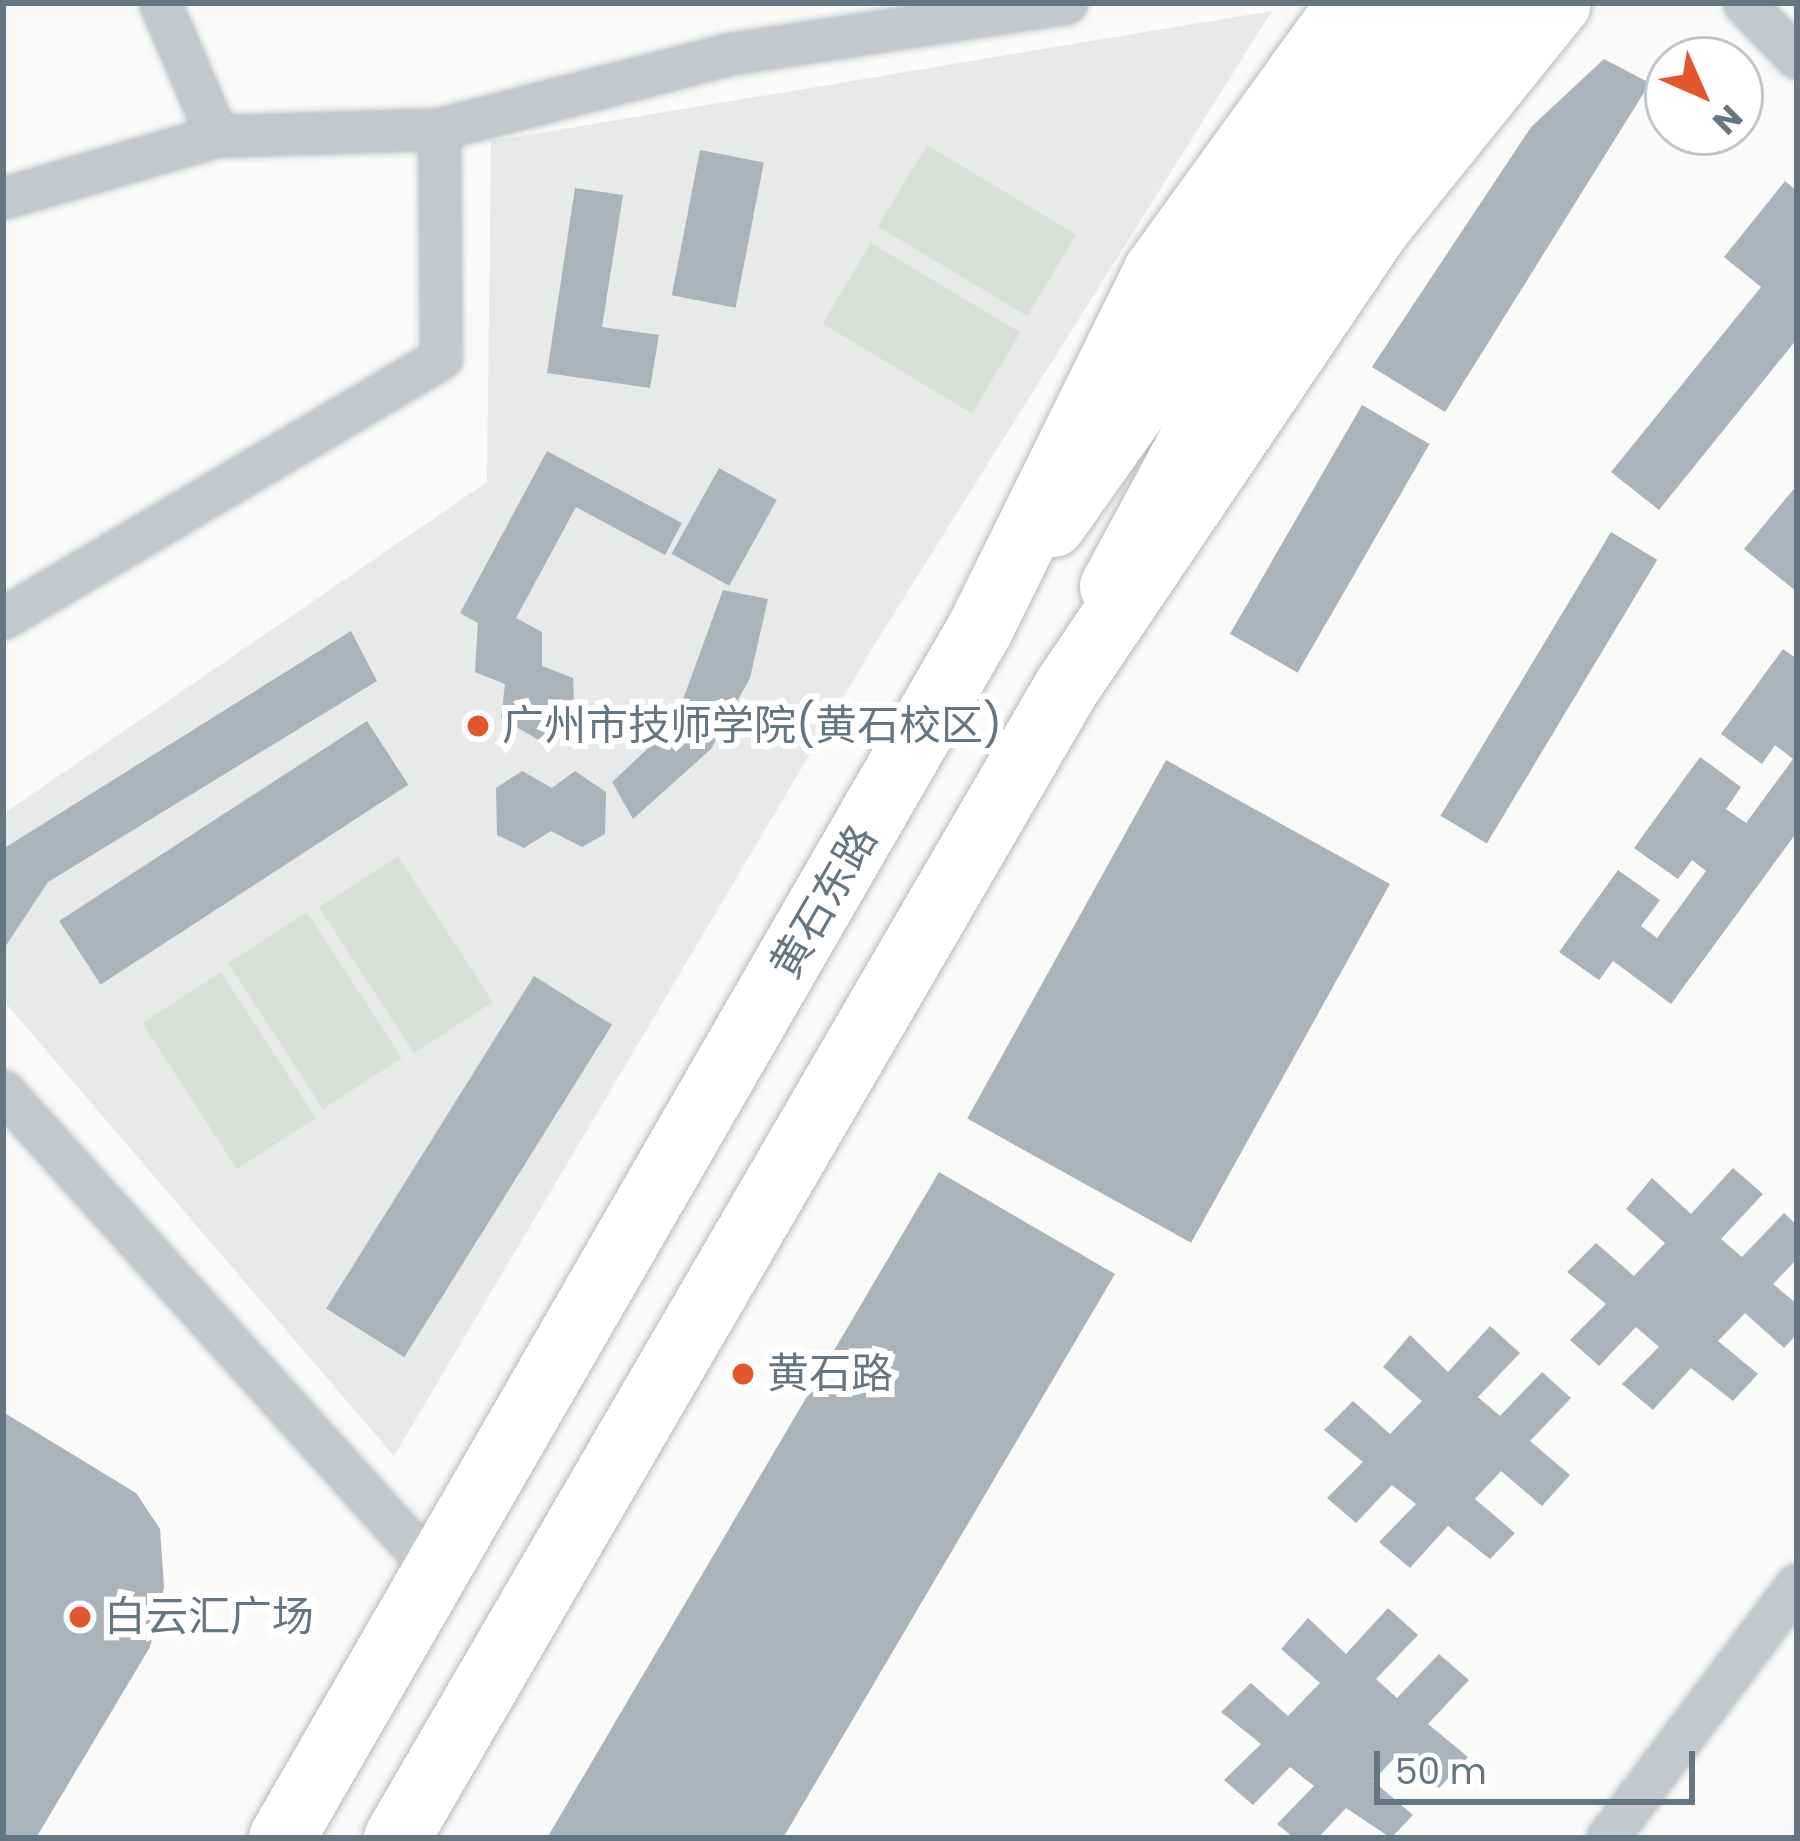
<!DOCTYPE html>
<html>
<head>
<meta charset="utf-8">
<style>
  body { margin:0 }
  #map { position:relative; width:1800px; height:1841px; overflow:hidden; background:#fafaf8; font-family:Poppins,"Noto Sans SC",sans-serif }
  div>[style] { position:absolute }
  .built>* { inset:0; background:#e8e9e9 }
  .green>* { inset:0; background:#dadfd7; transform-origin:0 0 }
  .building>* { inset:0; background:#aab3b9; transform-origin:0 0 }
  .roads { filter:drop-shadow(0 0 3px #b5babe) drop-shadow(0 0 3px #b5babe) }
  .minor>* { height:39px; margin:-19.5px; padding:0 19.5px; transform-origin:19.5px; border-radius:19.5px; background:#c3c8cc }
  .primary>* { height:63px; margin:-31.5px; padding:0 31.5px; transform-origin:31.5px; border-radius:31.5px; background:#fff }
  .trunk>* { height:66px; margin:-33px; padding:0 33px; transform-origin:33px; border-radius:33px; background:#fff }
  .dots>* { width:33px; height:33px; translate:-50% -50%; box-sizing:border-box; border:6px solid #fff; border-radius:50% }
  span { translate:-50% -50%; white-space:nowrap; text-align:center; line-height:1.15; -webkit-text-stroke:12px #fff; paint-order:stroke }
  .poi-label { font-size:42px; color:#657683 }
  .left { translate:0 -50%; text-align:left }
  .street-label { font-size:42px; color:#657683 }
  .frame { position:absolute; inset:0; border:6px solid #657683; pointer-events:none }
  .north { position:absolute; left:1644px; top:36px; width:120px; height:120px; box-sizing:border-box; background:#fff; border:3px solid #c1c8cd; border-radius:50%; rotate:135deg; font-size:33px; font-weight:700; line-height:48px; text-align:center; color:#657683 }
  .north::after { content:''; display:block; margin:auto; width:42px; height:54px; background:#e4572e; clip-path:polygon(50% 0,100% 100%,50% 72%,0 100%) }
  .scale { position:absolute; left:1374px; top:1751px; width:321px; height:54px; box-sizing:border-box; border:6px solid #657683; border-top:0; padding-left:15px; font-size:36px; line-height:42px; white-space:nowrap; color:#657683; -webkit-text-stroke:9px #fff; paint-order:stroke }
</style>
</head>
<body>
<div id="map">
  <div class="built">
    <div style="clip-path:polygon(1272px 11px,878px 639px,394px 1456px,3px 1000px,3px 814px,487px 482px,491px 141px)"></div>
  </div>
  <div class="green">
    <div style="left:927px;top:145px;width:174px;height:95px;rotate:31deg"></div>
    <div style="left:871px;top:243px;width:174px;height:94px;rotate:31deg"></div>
    <div style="left:398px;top:856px;width:174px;height:94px;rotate:57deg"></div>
    <div style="left:307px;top:912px;width:174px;height:94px;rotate:57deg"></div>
    <div style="left:221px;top:972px;width:174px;height:94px;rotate:57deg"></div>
  </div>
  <div class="building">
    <div style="clip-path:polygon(1604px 59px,1650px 83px,1445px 412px,1372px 367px,1531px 127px)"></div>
    <div style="left:700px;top:150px;width:65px;height:148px;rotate:11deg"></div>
    <div style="clip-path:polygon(1785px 181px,1797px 191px,1797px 339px,1659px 510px,1611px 472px,1761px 287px,1724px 257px)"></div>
    <div style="clip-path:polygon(575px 188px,623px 195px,602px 327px,659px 335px,650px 388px,547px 373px)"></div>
    <div style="left:1362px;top:405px;width:78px;height:264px;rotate:30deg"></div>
    <div style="clip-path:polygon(547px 451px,682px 523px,665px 555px,576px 507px,516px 618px,542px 632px,542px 666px,573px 678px,575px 727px,542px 742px,501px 718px,505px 684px,475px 672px,478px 623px,460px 613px)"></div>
    <div style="left:719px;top:468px;width:66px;height:98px;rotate:29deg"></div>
    <div style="clip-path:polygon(1797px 485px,1797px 592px,1744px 549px)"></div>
    <div style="left:1611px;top:532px;width:54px;height:331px;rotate:31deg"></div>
    <div style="clip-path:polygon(723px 590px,768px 599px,750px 678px,711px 749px,633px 819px,612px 782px,674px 724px)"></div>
    <div style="clip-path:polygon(351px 631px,377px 681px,48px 882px,3px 950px,3px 849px)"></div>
    <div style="clip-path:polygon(1783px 649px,1797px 659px,1797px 832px,1671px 1004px,1613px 961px,1599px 980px,1559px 952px,1618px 870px,1660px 900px,1641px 926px,1657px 938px,1706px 871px,1692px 860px,1678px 879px,1634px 848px,1700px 757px,1741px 787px,1726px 809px,1746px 823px,1793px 759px,1775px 745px,1762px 764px,1721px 734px)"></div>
    <div style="left:367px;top:721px;width:76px;height:367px;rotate:57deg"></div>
    <div style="left:1166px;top:760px;width:256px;height:410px;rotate:29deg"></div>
    <div style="clip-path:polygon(522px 771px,552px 788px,575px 771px,606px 792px,605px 834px,582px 847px,551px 831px,524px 848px,497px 835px,496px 788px)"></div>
    <div style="left:534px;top:976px;width:92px;height:392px;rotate:32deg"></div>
    <div style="clip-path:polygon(1733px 1168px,1763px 1194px,1721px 1239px,1742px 1257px,1784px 1213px,1797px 1225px,1797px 1259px,1773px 1284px,1797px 1304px,1797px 1334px,1784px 1348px,1745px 1313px,1718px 1341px,1758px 1374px,1733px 1401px,1691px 1368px,1653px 1410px,1622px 1384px,1659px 1347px,1636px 1327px,1599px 1366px,1570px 1340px,1606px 1304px,1567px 1272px,1596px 1243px,1634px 1276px,1665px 1243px,1626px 1209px,1652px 1178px,1691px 1214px)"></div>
    <div style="clip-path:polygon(939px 1172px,1115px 1274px,783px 1838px,547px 1838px)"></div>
    <div style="clip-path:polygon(1490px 1326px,1520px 1353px,1478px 1397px,1500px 1416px,1542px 1372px,1571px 1398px,1530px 1441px,1570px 1475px,1542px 1506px,1501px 1471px,1475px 1499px,1515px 1533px,1490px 1559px,1448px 1526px,1410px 1568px,1379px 1542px,1416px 1504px,1392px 1485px,1356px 1523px,1327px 1498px,1363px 1462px,1324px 1430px,1353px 1401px,1390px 1434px,1422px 1401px,1383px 1367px,1410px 1335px,1448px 1372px)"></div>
    <div style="clip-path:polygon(3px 1412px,136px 1493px,160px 1529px,164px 1587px,150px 1647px,36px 1838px,3px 1838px)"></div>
    <div style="clip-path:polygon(1388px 1608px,1418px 1635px,1376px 1679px,1397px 1698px,1439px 1654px,1469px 1680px,1428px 1724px,1468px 1757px,1439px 1788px,1399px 1753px,1373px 1781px,1413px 1815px,1391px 1838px,1346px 1808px,1318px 1838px,1294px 1838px,1277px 1824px,1314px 1786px,1290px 1767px,1253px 1805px,1224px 1780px,1261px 1744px,1221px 1712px,1251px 1683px,1288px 1716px,1320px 1683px,1281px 1649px,1308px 1618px,1346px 1654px)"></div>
  </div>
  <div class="roads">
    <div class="minor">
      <div style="left:160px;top:3px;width:145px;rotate:66.8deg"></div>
      <div style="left:1744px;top:3px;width:76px;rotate:46.1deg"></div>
      <div style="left:3px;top:198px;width:223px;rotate:-16.2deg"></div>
      <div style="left:217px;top:136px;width:222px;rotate:-1.8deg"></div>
      <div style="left:439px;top:129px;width:299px;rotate:-14.5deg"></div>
      <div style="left:728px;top:54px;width:342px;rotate:-8.6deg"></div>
      <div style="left:3px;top:618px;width:509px;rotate:-30.69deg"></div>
      <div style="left:441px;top:358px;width:229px;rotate:-90.5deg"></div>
      <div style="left:3px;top:1091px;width:647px;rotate:48.01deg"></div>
      <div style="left:1607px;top:1838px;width:317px;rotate:-53.2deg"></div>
    </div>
    <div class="primary">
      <div style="left:1053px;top:525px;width:640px;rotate:-54.67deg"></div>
      <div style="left:1111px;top:586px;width:347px;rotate:-61.6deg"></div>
      <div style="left:1276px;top:281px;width:350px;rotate:-52.7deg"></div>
    </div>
    <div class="trunk">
      <div style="left:282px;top:1838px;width:1396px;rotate:-60deg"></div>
      <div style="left:980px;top:629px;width:399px;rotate:-63.7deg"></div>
      <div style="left:1157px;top:271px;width:331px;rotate:-54.1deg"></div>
      <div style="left:397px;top:1838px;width:1332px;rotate:-59.8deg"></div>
      <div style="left:1067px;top:687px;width:557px;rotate:-55.97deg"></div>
      <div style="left:1379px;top:225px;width:285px;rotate:-51.1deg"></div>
    </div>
  </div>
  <div class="dots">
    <div style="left:478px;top:726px;background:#e4572e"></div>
    <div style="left:743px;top:1374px;background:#e4572e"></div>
    <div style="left:80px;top:1617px;background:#e4572e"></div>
  </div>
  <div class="poi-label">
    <span class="left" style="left:502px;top:726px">广州市技师学院(黄石校区)</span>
    <span class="left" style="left:767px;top:1374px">黄石路</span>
    <span class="left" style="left:104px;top:1617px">白云汇广场</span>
  </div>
  <div class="street-label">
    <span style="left:824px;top:902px;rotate:-60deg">黄石东路</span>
  </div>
  <div class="frame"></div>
  <div class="north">N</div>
  <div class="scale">50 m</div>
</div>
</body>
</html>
